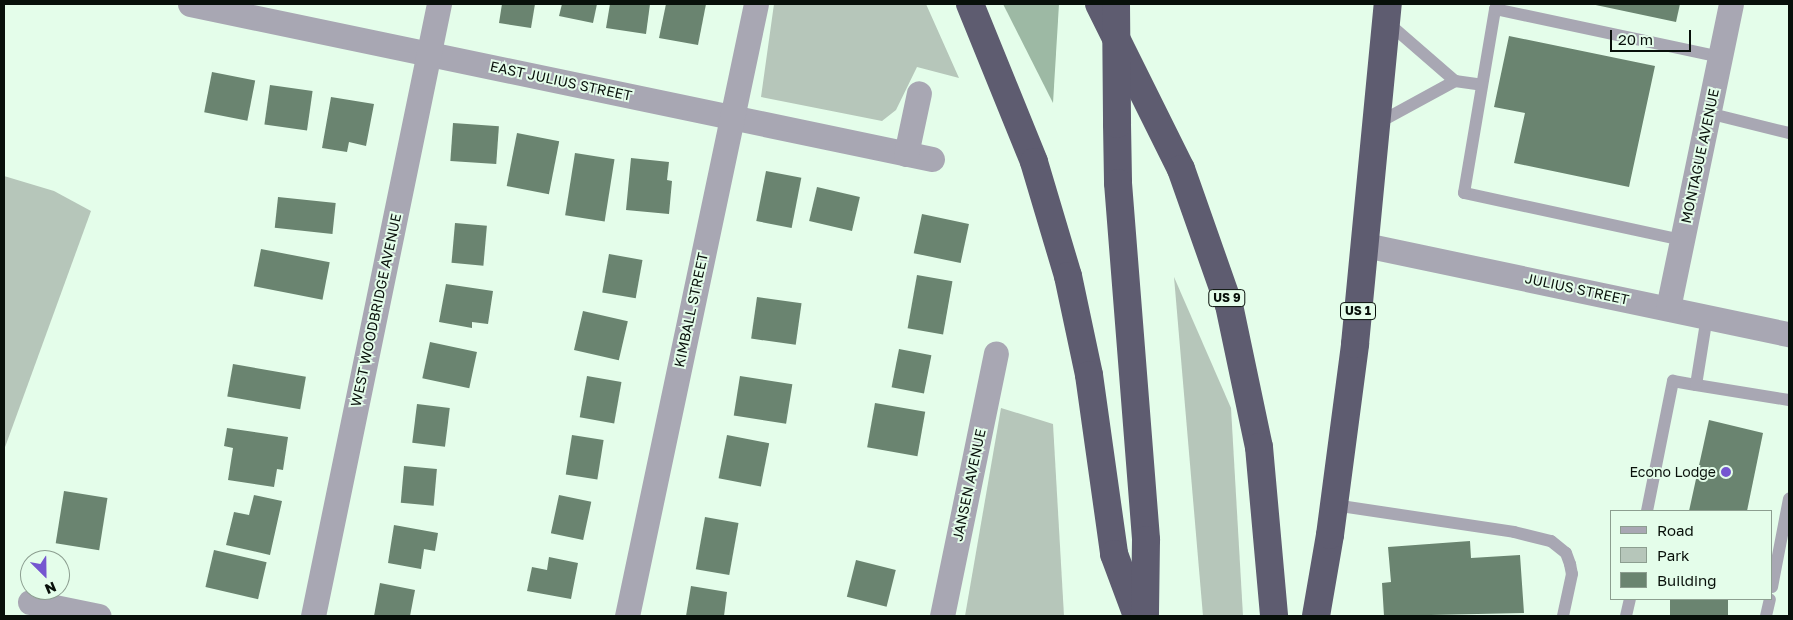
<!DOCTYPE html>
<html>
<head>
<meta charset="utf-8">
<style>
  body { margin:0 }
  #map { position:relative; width:1793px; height:620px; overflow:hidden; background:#e4fdea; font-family:"Golos Text",sans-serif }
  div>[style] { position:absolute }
  .green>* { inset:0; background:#b6c6ba }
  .forest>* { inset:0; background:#9db9a4 }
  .building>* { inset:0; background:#6a8470; transform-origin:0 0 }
  .service>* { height:12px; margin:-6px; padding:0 6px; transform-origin:6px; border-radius:6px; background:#a8a7b3 }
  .minor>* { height:25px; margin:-12.5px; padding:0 12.5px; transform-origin:12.5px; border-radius:12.5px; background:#a8a7b3 }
  .trunk>* { height:28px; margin:-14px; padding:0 14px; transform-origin:14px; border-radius:14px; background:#5e5c70 }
  .trunk-bridge>* { height:28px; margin:-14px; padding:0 14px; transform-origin:14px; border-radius:14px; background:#5e5c70 }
  .dots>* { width:14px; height:14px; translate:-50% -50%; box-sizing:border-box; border:2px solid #e4fdea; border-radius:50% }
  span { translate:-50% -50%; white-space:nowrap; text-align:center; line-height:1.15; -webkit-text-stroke:4px #e4fdea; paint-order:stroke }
  .shield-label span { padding:1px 4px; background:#e4fdea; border:1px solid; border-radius:4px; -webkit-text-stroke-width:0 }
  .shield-label { font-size:12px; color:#08100a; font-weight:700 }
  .street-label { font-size:14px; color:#08100a }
  .poi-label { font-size:14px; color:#08100a }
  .right { translate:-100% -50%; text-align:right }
  .frame { position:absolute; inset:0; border:5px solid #08100a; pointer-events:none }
  .legend { position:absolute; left:1610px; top:510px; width:162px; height:90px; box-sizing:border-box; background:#e4fdea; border:1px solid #8c9e90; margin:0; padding:6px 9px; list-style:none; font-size:15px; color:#08100a }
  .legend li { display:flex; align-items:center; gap:10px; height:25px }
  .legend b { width:25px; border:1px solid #8c9e90 }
  .north { position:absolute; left:20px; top:550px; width:50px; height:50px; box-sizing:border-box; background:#e4fdea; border:1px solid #8c9e90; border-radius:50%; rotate:157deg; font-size:14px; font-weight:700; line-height:20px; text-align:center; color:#08100a }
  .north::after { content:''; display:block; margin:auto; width:18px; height:22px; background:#7556d0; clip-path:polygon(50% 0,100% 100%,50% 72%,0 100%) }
  .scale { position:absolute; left:1610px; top:30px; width:81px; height:22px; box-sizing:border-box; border:2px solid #08100a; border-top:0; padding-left:6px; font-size:15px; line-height:18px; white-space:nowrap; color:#08100a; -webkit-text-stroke:4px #e4fdea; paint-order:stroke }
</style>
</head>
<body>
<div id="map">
  <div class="green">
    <div style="clip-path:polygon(774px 4px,926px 4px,959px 78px,917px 67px,896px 110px,882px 121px,761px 97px)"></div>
    <div style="clip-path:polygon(4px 176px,54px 191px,91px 211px,4px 450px)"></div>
    <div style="clip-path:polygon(1174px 277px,1231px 408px,1243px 616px,1203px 616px)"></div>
    <div style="clip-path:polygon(1001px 408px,1053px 424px,1064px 616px,965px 616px)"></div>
  </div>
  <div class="forest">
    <div style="clip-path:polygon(1003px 4px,1059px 4px,1053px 103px)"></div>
  </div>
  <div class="building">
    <div style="clip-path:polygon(502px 4px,535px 4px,531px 28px,499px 23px)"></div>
    <div style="clip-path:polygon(562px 4px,597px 4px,593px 23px,559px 16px)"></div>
    <div style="clip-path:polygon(610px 4px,650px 4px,646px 34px,606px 28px)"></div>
    <div style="clip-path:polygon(666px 4px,706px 4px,698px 45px,659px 38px)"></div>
    <div style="clip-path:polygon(1591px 4px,1680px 4px,1676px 22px)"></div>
    <div style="clip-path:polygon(1509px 36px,1655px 66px,1629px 187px,1514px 163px,1525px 113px,1494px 107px)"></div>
    <div style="left:212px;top:72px;width:44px;height:41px;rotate:11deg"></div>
    <div style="left:270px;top:85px;width:43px;height:40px;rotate:8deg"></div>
    <div style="clip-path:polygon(331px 97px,374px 104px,366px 146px,349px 142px,347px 152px,322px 148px)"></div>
    <div style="left:453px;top:123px;width:46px;height:38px;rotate:4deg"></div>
    <div style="left:517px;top:133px;width:43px;height:54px;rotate:11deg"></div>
    <div style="left:575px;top:153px;width:40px;height:63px;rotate:9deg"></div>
    <div style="clip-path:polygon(631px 158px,669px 162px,667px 180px,672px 181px,669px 214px,626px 210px)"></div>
    <div style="left:766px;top:171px;width:36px;height:51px;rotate:11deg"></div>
    <div style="left:817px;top:187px;width:44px;height:35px;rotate:13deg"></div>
    <div style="left:278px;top:197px;width:58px;height:31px;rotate:6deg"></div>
    <div style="left:922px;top:214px;width:48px;height:40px;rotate:12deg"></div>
    <div style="left:455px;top:223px;width:32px;height:40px;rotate:5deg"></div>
    <div style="left:261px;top:249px;width:70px;height:38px;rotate:11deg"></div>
    <div style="left:609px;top:254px;width:34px;height:39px;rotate:10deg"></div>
    <div style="left:917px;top:275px;width:36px;height:54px;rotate:10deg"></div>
    <div style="clip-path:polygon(446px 284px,493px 291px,488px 324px,472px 322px,472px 328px,439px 322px)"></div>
    <div style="left:757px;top:297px;width:45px;height:42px;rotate:8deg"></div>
    <div style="left:583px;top:311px;width:46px;height:40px;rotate:13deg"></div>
    <div style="left:430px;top:342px;width:48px;height:37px;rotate:12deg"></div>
    <div style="left:899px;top:349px;width:33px;height:39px;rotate:11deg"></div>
    <div style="left:233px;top:364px;width:74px;height:33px;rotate:10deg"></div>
    <div style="left:587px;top:376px;width:35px;height:42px;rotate:10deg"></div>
    <div style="left:740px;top:376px;width:53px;height:40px;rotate:9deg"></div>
    <div style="left:875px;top:403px;width:51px;height:45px;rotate:10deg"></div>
    <div style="left:417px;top:404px;width:33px;height:39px;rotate:7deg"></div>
    <div style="clip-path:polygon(1709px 420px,1763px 433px,1747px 511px,1689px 511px)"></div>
    <div style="clip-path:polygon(227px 428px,288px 437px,283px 470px,277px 469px,274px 487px,228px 480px,233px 448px,224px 446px)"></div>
    <div style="left:572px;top:435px;width:32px;height:40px;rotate:9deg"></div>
    <div style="left:727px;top:435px;width:43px;height:44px;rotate:11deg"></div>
    <div style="left:404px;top:466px;width:33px;height:37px;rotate:5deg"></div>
    <div style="left:64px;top:491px;width:44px;height:53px;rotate:9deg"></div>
    <div style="clip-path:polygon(254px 495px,282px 501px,270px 555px,226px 545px,234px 512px,249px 515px)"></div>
    <div style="left:559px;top:495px;width:33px;height:39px;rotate:12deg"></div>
    <div style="left:705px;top:517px;width:34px;height:53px;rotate:10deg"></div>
    <div style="clip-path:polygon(394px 525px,438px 533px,435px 551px,424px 549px,421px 569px,388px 563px)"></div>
    <div style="clip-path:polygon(1470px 541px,1471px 558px,1520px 555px,1524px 613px,1384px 616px,1382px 583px,1391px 582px,1388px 547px)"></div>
    <div style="left:214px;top:550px;width:54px;height:38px;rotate:13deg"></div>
    <div style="clip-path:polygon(549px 557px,578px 563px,571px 599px,527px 591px,532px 567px,547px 570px)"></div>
    <div style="left:856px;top:560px;width:41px;height:38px;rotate:14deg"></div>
    <div style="clip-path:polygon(380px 583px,415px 590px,410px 616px,374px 616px)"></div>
    <div style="clip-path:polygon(691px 586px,727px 592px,724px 616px,686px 616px)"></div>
    <div style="left:1670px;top:599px;width:58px;height:17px"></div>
  </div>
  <div class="service">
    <div style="left:1387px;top:22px;width:90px;rotate:40.9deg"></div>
    <div style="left:1455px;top:81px;width:27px;rotate:8deg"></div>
    <div style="left:1708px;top:113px;width:83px;rotate:13.9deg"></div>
    <div style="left:1378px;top:123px;width:88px;rotate:-28.6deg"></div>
    <div style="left:1682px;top:240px;width:223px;rotate:-167.8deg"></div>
    <div style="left:1464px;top:193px;width:187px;rotate:-80.4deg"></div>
    <div style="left:1495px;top:9px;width:230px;rotate:12deg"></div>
    <div style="left:1696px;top:385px;width:94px;rotate:9.2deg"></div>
    <div style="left:1334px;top:505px;width:182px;rotate:8.5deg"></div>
    <div style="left:1514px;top:532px;width:38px;rotate:14deg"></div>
    <div style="left:1551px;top:541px;width:19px;rotate:39deg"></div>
    <div style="left:1566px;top:553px;width:12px;rotate:70deg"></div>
    <div style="left:1570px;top:564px;width:10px;rotate:79deg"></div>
    <div style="left:1572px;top:574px;width:43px;rotate:102.1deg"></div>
    <div style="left:1647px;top:511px;width:133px;rotate:-78.7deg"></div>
    <div style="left:1673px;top:381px;width:23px;rotate:10deg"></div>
    <div style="left:1696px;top:385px;width:70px;rotate:-80.9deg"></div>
    <div style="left:1772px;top:587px;width:90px;rotate:-79.1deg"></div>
    <div style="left:1626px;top:616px;width:17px;rotate:-77deg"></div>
    <div style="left:1766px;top:616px;width:17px;rotate:-77deg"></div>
  </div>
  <div class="minor">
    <div style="left:190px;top:4px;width:758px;rotate:11.8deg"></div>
    <div style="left:906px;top:154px;width:62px;rotate:-78deg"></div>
    <div style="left:1365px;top:245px;width:433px;rotate:11.9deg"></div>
    <div style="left:1668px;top:308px;width:310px;rotate:-78.3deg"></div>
    <div style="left:30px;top:602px;width:70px;rotate:11.5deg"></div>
    <div style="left:313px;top:616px;width:625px;rotate:-78.37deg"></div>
    <div style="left:627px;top:616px;width:625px;rotate:-78.1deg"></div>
    <div style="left:942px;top:616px;width:268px;rotate:-78.4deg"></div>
  </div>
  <div class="trunk">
    <div style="left:970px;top:4px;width:170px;rotate:67.9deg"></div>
    <div style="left:1034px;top:162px;width:119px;rotate:73.4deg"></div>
    <div style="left:1068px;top:276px;width:101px;rotate:78deg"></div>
    <div style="left:1089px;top:375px;width:181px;rotate:82deg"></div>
    <div style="left:1114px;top:554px;width:66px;rotate:69.6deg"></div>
    <div style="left:1099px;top:4px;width:184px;rotate:63.6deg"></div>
    <div style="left:1181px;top:169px;width:144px;rotate:70.6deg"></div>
    <div style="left:1229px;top:305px;width:145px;rotate:78.1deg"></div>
    <div style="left:1259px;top:447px;width:170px;rotate:84.9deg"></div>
    <div style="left:1117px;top:124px;width:59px;rotate:89deg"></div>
    <div style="left:1118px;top:183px;width:358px;rotate:85.5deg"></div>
    <div style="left:1146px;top:540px;width:76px;rotate:90.8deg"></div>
    <div style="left:1316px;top:616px;width:82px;rotate:-80.2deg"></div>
    <div style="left:1330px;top:535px;width:193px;rotate:-82.5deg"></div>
    <div style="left:1355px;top:344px;width:342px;rotate:-84.5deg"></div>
  </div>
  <div class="trunk-bridge">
    <div style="left:1116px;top:4px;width:120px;rotate:89.5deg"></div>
  </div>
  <div class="dots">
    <div style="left:1726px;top:472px;background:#7556d0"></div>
  </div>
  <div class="shield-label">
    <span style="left:1227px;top:298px">US 9</span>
    <span style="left:1358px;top:311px">US 1</span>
  </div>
  <div class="street-label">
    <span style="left:561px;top:81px;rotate:12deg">EAST JULIUS STREET</span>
    <span style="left:1700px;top:156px;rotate:-78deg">MONTAGUE AVENUE</span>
    <span style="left:1577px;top:289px;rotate:12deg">JULIUS STREET</span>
    <span style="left:376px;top:310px;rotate:-78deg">WEST WOODBRIDGE AVENUE</span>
    <span style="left:691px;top:310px;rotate:-78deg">KIMBALL STREET</span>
    <span style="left:969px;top:485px;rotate:-78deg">JANSEN AVENUE</span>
  </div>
  <div class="poi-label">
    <span class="right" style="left:1716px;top:472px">Econo Lodge</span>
  </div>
  <div class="frame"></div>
  <ul class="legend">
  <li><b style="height:6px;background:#a8a7b3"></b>Road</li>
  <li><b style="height:14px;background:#b6c6ba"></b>Park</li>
  <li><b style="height:14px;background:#6a8470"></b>Building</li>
  </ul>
  <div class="north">N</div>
  <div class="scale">20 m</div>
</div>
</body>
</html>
